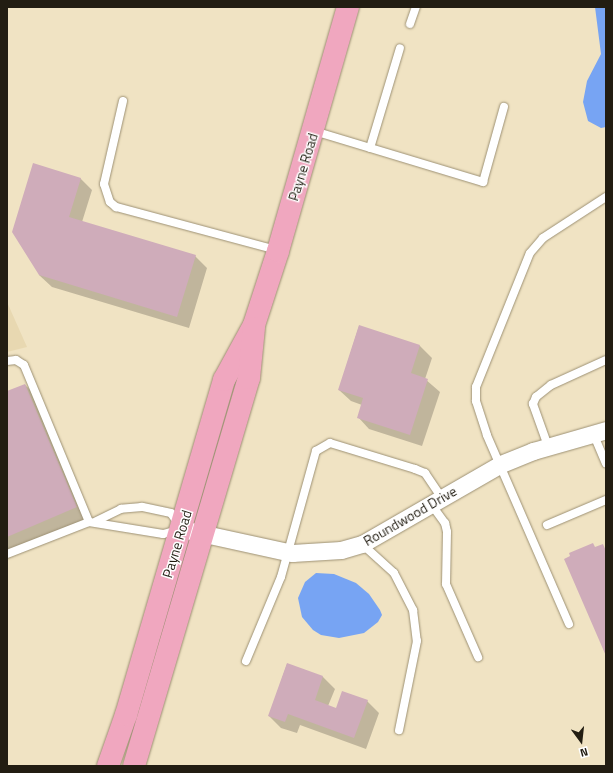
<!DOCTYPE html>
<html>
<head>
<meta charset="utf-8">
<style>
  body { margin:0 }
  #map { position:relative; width:613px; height:773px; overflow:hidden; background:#f0e3c3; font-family:"Titillium Web",sans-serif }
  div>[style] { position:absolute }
  .built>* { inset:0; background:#e8d8b1 }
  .water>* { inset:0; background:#77a4f3 }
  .shadow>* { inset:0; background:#0003 }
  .building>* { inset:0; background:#cfacba }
  .roads { filter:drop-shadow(0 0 1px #9d9174) drop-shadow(0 0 1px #9d9174) }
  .service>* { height:8px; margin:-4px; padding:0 4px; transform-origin:4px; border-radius:4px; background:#fff }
  .minor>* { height:17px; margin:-8.5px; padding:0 8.5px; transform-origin:8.5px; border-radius:8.5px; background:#fff }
  .primary>* { height:22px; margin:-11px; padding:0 11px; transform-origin:11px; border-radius:11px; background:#f0a7bf }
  span { translate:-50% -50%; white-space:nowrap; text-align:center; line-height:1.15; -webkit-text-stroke:3px #fff; paint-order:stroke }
  .street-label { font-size:14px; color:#221d12 }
  .frame { position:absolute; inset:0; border:8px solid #221d12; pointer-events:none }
  .north { position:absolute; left:561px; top:721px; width:40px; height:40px; -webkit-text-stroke:3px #fff; paint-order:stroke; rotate:165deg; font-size:11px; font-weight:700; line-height:16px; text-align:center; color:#221d12 }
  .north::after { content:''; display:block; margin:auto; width:14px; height:18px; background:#221d12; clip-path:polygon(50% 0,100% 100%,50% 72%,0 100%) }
</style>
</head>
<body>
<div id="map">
  <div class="built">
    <div style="clip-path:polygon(7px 302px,27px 347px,7px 352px)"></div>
  </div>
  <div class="water">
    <div style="clip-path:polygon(595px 7px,606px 7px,606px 127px,601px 128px,588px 121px,583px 102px,587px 81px,601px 54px)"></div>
    <div style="clip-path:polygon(316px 573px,334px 574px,356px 583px,369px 594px,380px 610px,382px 615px,378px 622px,364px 633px,339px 638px,321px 635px,313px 630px,302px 617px,298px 598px,305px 582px)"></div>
  </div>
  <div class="shadow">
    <div style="clip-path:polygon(80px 178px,92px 190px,82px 222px,195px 256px,207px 268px,189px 328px,52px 287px,39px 275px)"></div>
    <div style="clip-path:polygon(359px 326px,420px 346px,432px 358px,425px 379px,440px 392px,422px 446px,369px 429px,358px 417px,362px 405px,351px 401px,339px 390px)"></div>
    <div style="clip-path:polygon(25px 385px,37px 396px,88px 519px,7px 554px,7px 392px)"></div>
    <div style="clip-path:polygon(287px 664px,323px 677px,335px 689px,328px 706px,337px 709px,367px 701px,379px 713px,366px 749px,300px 725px,297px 733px,281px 728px,269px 716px)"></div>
  </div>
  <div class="building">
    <div style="clip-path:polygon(33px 163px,81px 178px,69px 217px,196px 255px,177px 317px,39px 275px,12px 232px)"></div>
    <div style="clip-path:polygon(359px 325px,420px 345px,411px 373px,428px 379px,410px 435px,357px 418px,363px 398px,338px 390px)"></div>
    <div style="clip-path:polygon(25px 384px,77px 507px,7px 537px,7px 391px)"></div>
    <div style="clip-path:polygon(593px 543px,595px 547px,603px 544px,606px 551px,606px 656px,564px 559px,570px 556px,569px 553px)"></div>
    <div style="clip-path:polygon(287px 663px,323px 676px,315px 700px,336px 708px,342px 691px,368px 700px,354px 738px,288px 714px,285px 722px,268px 716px)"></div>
  </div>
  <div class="roads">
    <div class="service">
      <div style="left:410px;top:24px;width:18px;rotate:-71deg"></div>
      <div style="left:123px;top:101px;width:85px;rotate:102.9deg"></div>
      <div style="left:104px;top:184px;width:19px;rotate:72deg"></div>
      <div style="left:110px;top:202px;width:8px;rotate:40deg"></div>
      <div style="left:116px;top:207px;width:167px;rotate:15deg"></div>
      <div style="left:314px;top:131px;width:177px;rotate:16.8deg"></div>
      <div style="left:483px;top:182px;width:78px;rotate:-74.4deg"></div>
      <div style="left:370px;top:148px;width:104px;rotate:-73.3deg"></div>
      <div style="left:7px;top:361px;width:9px;rotate:-6deg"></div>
      <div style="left:16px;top:360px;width:9px;rotate:32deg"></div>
      <div style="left:24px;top:365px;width:170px;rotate:67.5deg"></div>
      <div style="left:593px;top:433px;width:33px;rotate:67deg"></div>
      <div style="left:548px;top:446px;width:45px;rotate:-109.7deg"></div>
      <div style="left:533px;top:404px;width:8px;rotate:-67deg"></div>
      <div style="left:536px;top:397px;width:19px;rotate:-39deg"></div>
      <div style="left:551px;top:385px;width:60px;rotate:-24.4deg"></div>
      <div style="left:431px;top:504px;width:24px;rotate:54deg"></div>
      <div style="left:445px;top:523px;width:9px;rotate:77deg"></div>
      <div style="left:447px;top:532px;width:52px;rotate:91.1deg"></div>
      <div style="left:446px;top:584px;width:80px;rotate:66.3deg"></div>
      <div style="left:547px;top:525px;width:64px;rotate:-23deg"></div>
      <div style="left:362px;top:544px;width:43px;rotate:42.2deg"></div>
      <div style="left:394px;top:573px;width:42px;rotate:62.8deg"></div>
      <div style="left:413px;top:610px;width:31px;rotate:83deg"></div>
      <div style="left:417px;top:641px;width:91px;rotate:101.4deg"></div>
      <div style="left:7px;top:554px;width:88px;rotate:-21.3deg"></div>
      <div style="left:89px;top:522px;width:75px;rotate:9.2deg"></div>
      <div style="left:163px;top:534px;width:20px;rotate:-15deg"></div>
      <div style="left:182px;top:529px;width:19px;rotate:-125deg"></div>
      <div style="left:171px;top:513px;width:30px;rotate:-168deg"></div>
      <div style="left:142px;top:507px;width:21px;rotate:175deg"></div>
      <div style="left:121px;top:509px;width:28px;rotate:154deg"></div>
      <div style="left:569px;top:624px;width:206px;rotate:-113.5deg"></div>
      <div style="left:487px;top:435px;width:36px;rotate:-108deg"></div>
      <div style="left:476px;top:401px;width:14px;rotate:-90deg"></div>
      <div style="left:476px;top:387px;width:144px;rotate:-68.1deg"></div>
      <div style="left:530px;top:253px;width:20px;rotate:-49deg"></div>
      <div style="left:543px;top:238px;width:75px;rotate:-33.1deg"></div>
      <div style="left:246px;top:661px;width:91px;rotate:-67.4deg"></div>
      <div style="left:281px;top:577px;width:131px;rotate:-74.5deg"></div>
      <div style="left:316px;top:451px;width:16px;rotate:-30deg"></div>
      <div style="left:330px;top:443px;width:89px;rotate:17deg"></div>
      <div style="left:415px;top:469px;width:11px;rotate:22deg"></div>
      <div style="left:425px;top:473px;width:29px;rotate:56deg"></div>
    </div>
    <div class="minor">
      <div style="left:182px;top:529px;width:113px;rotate:12.3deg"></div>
      <div style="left:292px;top:553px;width:49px;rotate:-3.5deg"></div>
      <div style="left:341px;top:550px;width:22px;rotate:-16deg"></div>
      <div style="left:362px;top:544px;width:160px;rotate:-29.9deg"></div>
      <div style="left:501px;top:464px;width:35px;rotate:-22deg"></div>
      <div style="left:533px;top:451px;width:76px;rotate:-16deg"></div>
    </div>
    <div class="primary">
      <div style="left:108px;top:766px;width:54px;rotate:-70.6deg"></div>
      <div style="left:126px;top:715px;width:349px;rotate:-73.7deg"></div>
      <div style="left:224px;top:380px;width:63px;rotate:-61.4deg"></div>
      <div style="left:254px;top:325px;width:78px;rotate:-72deg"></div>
      <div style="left:278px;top:251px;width:254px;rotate:-74deg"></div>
      <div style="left:134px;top:766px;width:405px;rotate:-73.5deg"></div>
      <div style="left:249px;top:378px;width:50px;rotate:-84.3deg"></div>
    </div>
  </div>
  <div class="street-label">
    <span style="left:303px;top:167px;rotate:-73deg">Payne Road</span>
    <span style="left:410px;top:516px;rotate:-30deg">Roundwood Drive</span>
    <span style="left:177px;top:544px;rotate:-73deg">Payne Road</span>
  </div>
  <div class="frame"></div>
  <div class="north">N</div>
</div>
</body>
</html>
